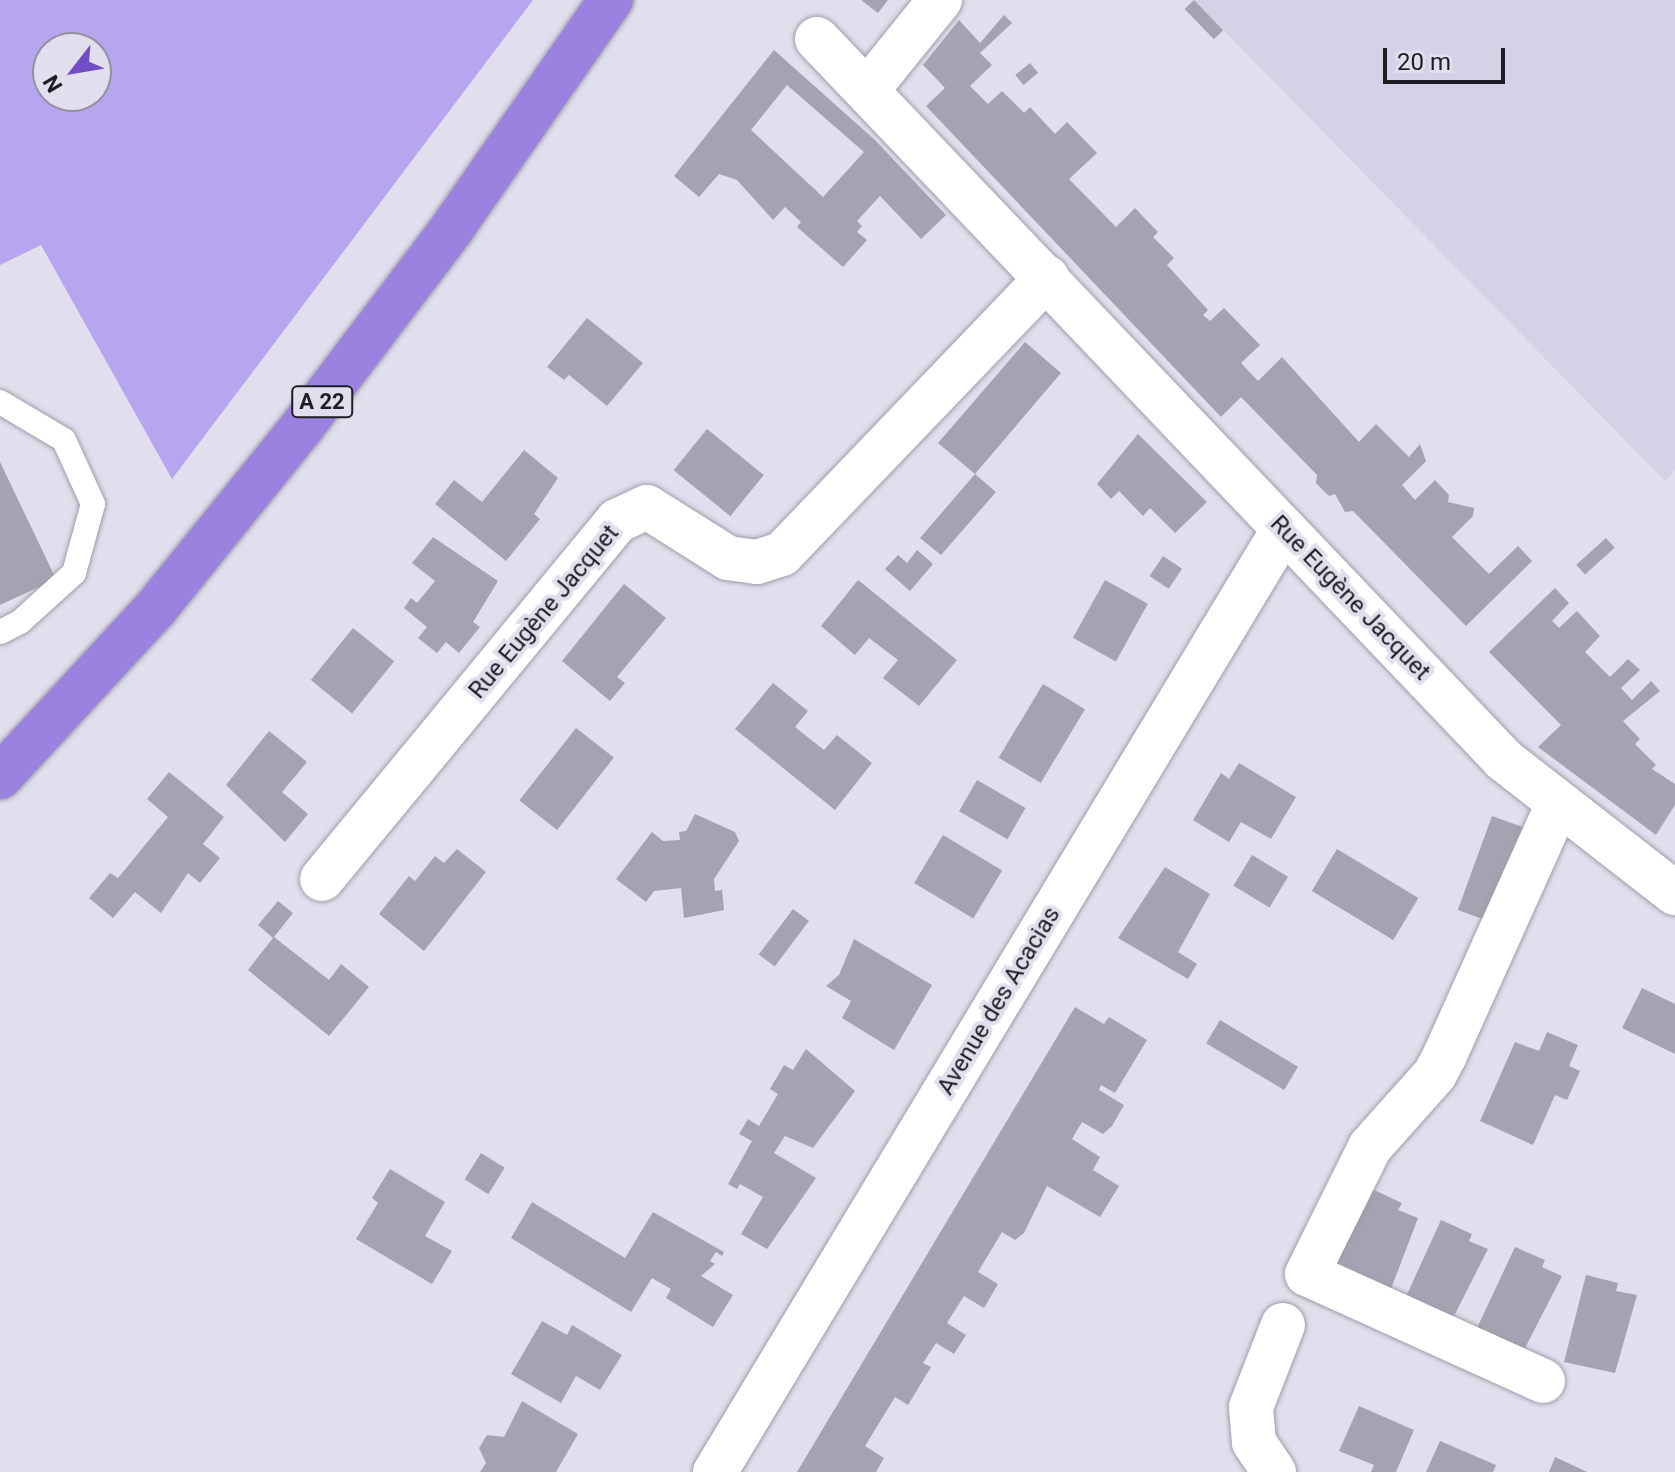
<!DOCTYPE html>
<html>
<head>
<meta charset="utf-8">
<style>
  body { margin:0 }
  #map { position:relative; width:1675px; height:1472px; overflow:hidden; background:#e1deed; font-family:Roboto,sans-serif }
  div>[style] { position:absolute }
  .built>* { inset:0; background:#d5d1e7 }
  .green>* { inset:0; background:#b7a5ef }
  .building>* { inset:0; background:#a5a3b1; transform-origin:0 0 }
  .roads { filter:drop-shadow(0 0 2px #9f9cab) drop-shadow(0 0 2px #9f9cab) }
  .lane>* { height:24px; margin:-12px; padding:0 12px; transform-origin:12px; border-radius:12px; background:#fff }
  .street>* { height:44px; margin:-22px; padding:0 22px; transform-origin:22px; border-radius:22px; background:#fff }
  .highway>* { height:44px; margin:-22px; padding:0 22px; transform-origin:22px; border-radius:22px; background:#9b82e0 }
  span { translate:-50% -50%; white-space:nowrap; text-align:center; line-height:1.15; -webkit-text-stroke:8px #e1deed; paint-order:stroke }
  .shield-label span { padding:2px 6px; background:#e1deed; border:2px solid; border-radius:6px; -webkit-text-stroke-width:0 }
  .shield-label { font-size:22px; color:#1f1d23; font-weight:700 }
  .street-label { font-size:24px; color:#1f1d23 }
  .north { position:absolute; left:32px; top:32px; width:80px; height:80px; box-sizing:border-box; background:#e1deed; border:2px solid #93919c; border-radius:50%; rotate:239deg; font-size:22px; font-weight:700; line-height:32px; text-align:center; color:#1f1d23 }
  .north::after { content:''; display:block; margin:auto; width:28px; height:36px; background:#744cc5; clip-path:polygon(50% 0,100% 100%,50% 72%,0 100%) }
  .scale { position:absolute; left:1383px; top:48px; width:122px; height:36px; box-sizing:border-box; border:4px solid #1f1d23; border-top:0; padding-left:10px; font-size:24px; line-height:28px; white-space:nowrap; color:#1f1d23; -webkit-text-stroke:6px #e1deed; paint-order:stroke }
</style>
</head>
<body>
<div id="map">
  <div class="built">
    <div style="clip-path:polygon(1194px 0,1675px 0,1675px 470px,1665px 481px)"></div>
  </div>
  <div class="green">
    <div style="clip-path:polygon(evenodd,0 0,533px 0,172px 479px,41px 245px,0 265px,0 0,96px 48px,96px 96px,48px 96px,48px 48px,96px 48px)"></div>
  </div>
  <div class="building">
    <div style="clip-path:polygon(861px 0,888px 0,878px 13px)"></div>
    <div style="left:1194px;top:0;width:42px;height:13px;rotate:46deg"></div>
    <div style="clip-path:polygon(1004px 15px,1012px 23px,980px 53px,992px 65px,970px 86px,988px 104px,1002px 91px,1024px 113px,1030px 107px,1055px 134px,1067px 122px,1097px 153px,1069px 179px,1116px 227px,1135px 208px,1158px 232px,1153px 237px,1174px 258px,1167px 265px,1208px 310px,1203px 315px,1210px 321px,1224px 308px,1260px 345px,1241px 363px,1258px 381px,1282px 357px,1359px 442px,1376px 424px,1409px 457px,1420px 444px,1426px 461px,1402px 485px,1415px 500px,1435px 480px,1449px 495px,1448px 502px,1474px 508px,1473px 516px,1452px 537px,1489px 574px,1518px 546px,1532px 561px,1466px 626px,1353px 511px,1345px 512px,1335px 494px,1329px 496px,1316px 483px,1317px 475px,1241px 397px,1221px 417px,926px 106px,945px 88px,923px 65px,959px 20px,980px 43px)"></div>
    <div style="clip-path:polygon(evenodd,774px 50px,875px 140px,946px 215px,921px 239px,880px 196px,857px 221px,862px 226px,857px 232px,867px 240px,843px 267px,797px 227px,801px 222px,785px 207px,773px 220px,737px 180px,719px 174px,699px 197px,674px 176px,774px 50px,787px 85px,864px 152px,823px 197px,751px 130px,787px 85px)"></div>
    <div style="left:1030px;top:63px;width:13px;height:19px;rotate:51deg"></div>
    <div style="clip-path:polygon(587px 318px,643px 363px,607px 406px,569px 375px,564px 380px,547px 367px)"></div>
    <div style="clip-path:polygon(1025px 342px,1061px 373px,975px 474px,996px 492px,941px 555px,920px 538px,975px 474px,938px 443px)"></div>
    <div style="left:707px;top:429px;width:73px;height:53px;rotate:39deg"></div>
    <div style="clip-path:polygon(1138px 434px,1207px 502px,1175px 533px,1150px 508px,1143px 516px,1119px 491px,1111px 499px,1097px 484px)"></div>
    <div style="clip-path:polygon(524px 450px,558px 478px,534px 514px,540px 519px,506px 561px,435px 504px,454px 480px,482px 502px)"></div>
    <div style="clip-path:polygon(0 462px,56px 579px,0 605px)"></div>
    <div style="clip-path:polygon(433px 537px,498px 581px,473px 622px,480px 627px,459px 653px,446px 642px,437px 653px,418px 638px,427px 627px,404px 608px,411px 598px,417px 603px,435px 581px,412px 563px)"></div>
    <div style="left:1606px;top:538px;width:13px;height:40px;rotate:48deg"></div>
    <div style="clip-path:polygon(917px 550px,933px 564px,910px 591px,885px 569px,898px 555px,907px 563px)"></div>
    <div style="left:1163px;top:556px;width:23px;height:24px;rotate:34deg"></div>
    <div style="clip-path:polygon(858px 580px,957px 660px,919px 706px,883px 678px,898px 660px,869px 638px,855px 655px,821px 626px)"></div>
    <div style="left:1105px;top:580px;width:49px;height:66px;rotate:29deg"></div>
    <div style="clip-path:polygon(624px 584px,666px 618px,617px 677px,625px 683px,610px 701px,562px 661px)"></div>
    <div style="clip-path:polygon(1555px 588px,1569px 603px,1552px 621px,1559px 628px,1577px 611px,1600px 636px,1585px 652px,1610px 677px,1628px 659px,1640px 670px,1621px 688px,1632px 700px,1651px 681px,1660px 691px,1623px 721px,1640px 739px,1635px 744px,1656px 765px,1652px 769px,1675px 784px,1675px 805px,1656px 835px,1538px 747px,1561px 725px,1489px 652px)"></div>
    <div style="left:353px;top:628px;width:53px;height:67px;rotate:39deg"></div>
    <div style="clip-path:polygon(773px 683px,808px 711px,795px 727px,824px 750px,837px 735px,872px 763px,835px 810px,735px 729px)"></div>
    <div style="left:1043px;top:684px;width:49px;height:86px;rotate:31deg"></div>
    <div style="left:576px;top:728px;width:48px;height:92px;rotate:38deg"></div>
    <div style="clip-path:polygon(269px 731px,307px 762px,282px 792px,308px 814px,285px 842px,226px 785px)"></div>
    <div style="clip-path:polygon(1239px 763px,1296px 797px,1271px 839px,1241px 822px,1229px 842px,1193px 820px,1221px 773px,1229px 779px)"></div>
    <div style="clip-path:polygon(169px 772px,224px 817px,203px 844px,220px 858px,200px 883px,188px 873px,161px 913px,135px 892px,113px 918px,89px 898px,110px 873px,118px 878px,168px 817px,147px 799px)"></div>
    <div style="left:977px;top:780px;width:56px;height:36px;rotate:30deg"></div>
    <div style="clip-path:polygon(695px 814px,735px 832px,739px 841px,714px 879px,715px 891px,722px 890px,724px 910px,684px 918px,681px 888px,654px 891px,646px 902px,616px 879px,652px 832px,663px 841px,680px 840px,679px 832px,686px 831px)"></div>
    <div style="left:1492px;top:816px;width:41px;height:100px;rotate:20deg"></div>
    <div style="left:943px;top:835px;width:69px;height:56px;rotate:31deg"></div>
    <div style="clip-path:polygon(457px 849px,486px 872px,424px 951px,379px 914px,409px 876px,415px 881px,435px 856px,444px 863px)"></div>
    <div style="left:1337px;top:849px;width:95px;height:49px;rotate:31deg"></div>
    <div style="left:1252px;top:855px;width:42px;height:36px;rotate:31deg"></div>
    <div style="clip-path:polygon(1165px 867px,1210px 894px,1178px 952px,1197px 964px,1188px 979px,1118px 938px)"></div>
    <div style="clip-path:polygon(278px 901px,293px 913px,274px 937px,329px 980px,341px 964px,369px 987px,329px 1036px,248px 970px,273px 938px,258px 925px)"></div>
    <div style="left:793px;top:909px;width:20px;height:57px;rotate:37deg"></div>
    <div style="clip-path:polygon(854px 939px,932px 985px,894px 1050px,842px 1018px,851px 1001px,826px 986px,839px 975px)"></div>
    <div style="clip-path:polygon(1642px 988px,1675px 1004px,1675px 1054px,1622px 1028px)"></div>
    <div style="clip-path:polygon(1075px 1007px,1104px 1024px,1109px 1017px,1147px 1040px,1115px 1093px,1101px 1085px,1099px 1090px,1124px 1105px,1112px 1126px,1103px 1134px,1082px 1122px,1072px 1139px,1100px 1157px,1093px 1170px,1119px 1186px,1100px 1217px,1047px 1186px,1024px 1233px,1015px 1240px,1002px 1232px,978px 1272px,998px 1284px,984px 1308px,964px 1296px,947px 1323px,966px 1335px,954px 1354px,936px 1343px,923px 1363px,931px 1367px,908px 1405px,895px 1397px,865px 1446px,884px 1458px,876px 1472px,797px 1472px)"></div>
    <div style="left:1220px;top:1020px;width:91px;height:27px;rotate:31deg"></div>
    <div style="clip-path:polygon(1547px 1032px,1578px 1045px,1569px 1066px,1580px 1071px,1567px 1100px,1555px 1095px,1533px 1145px,1480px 1121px,1515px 1042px,1539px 1051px)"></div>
    <div style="clip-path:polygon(806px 1049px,855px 1091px,813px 1148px,785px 1136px,774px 1153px,816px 1178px,767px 1249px,741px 1234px,763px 1197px,740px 1184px,737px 1189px,728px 1184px,752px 1141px,739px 1134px,748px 1119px,759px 1126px,778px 1094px,770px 1089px,784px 1065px,793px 1070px)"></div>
    <div style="left:481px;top:1153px;width:28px;height:31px;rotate:32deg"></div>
    <div style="clip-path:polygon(390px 1169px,445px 1202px,425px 1236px,452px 1251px,432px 1284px,356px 1239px,378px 1203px,372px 1198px)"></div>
    <div style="clip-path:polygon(1372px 1189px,1402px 1203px,1398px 1210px,1418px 1218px,1389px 1294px,1334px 1270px)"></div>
    <div style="clip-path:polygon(532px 1202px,625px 1258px,653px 1212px,724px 1252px,722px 1256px,716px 1252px,710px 1261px,715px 1264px,701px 1276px,733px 1295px,713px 1327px,666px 1298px,671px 1289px,652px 1278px,631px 1312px,511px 1238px)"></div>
    <div style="clip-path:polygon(1441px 1220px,1472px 1234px,1469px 1241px,1488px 1249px,1451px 1322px,1404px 1301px)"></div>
    <div style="clip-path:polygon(1515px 1247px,1545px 1260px,1542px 1267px,1562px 1276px,1525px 1348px,1477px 1328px)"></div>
    <div style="clip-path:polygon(1586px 1275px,1618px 1283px,1616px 1291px,1637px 1295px,1615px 1373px,1564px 1362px)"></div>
    <div style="clip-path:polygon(542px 1321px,567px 1335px,572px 1325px,622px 1355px,600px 1390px,576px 1376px,561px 1403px,511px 1374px)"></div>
    <div style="clip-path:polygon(522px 1401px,578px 1434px,556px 1472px,480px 1472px,486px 1463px,479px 1448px,487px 1435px,504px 1437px)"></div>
    <div style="clip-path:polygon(1359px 1406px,1414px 1430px,1396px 1472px,1371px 1472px,1374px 1465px,1339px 1451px)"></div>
    <div style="clip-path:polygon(1440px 1441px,1496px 1465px,1493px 1472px,1426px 1472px)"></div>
    <div style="clip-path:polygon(1555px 1457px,1587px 1472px,1549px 1472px)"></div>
  </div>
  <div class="roads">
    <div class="lane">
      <div style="left:0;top:402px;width:74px;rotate:30.7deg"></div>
      <div style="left:64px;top:440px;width:70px;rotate:65.6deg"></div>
      <div style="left:93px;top:504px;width:72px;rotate:105.4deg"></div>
      <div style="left:74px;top:573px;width:73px;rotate:137.8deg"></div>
      <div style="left:20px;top:622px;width:22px;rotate:153deg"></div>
    </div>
    <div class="street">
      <div style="left:817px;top:39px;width:996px;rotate:46.38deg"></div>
      <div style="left:1504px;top:760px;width:217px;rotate:37.9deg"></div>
      <div style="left:869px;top:88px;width:113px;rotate:-51.1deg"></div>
      <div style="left:322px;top:879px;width:464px;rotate:-50.5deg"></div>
      <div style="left:617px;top:521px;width:33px;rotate:-25deg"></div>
      <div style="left:647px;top:507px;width:96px;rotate:32.2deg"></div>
      <div style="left:728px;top:558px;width:29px;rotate:8deg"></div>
      <div style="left:757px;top:562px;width:26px;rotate:-18deg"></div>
      <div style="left:782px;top:554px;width:383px;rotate:-46.2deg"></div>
      <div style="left:1543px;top:1381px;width:259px;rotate:-155.6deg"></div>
      <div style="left:1307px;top:1274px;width:142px;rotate:-63.6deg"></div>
      <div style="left:1370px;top:1147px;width:98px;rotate:-48.3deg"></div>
      <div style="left:1435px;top:1074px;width:21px;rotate:-62deg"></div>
      <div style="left:1445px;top:1055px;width:273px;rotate:-65.8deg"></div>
      <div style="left:715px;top:1472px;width:1100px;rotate:-58.91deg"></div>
      <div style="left:1274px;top:1472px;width:36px;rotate:-124deg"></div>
      <div style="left:1254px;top:1442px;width:35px;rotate:-95deg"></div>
      <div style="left:1251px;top:1407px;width:88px;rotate:-68.7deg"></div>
    </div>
    <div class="highway">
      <div style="left:0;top:777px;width:230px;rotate:-47.3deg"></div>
      <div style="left:156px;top:608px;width:233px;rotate:-51.1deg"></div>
      <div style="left:302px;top:427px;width:251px;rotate:-52.9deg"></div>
      <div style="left:453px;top:227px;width:277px;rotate:-55.2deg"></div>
    </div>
  </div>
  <div class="shield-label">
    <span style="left:322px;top:402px">A 22</span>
  </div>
  <div class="street-label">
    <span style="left:1350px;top:598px;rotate:46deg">Rue Eugène Jacquet</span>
    <span style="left:544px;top:612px;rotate:-50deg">Rue Eugène Jacquet</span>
    <span style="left:999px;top:1001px;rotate:-59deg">Avenue des Acacias</span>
  </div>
  <div class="north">N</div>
  <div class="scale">20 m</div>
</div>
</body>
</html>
